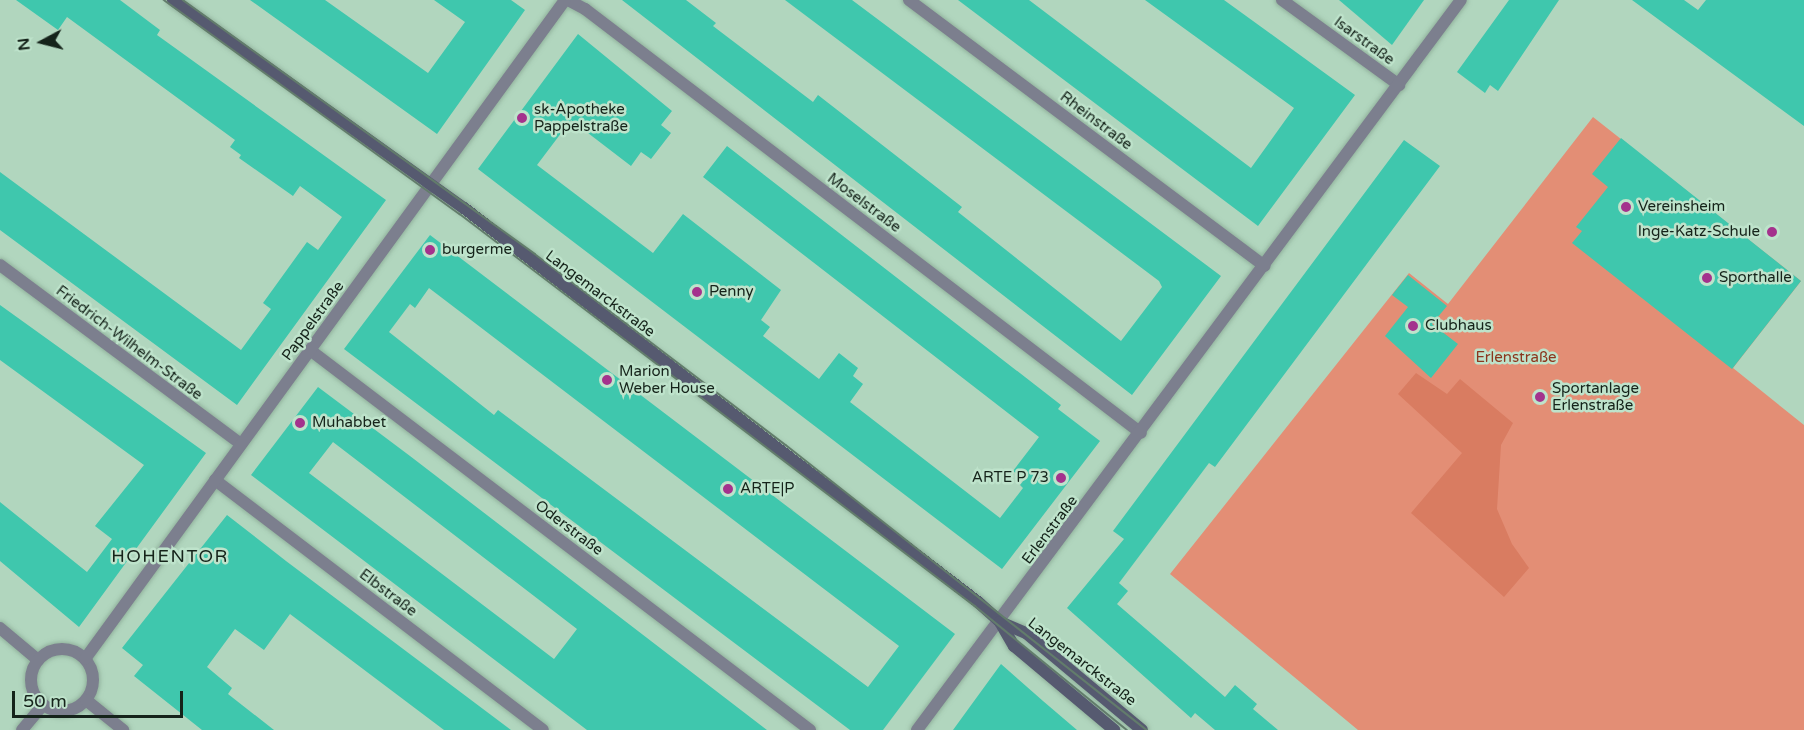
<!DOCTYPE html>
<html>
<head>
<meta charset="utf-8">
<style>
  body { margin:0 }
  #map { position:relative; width:1804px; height:730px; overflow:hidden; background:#b1d6be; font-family:"Varela Round",sans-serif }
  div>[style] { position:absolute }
  .green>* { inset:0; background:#e38e75 }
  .forest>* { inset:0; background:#d97c61 }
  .building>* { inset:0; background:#3fc7ad }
  .roads { filter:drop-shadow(0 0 2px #92b29d) drop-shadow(0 0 2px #92b29d) }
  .street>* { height:12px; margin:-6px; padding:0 6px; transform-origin:6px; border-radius:6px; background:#7c7f8e }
  .street>.ring { margin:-6px; padding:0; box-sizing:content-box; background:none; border:12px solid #7c7f8e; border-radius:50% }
  .secondary>* { height:12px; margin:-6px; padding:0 6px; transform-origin:6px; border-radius:6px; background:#565a70 }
  .tram>* { height:1.5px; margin:-0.75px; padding:0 0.75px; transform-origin:0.75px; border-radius:0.75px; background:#627c6b }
  .dots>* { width:16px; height:16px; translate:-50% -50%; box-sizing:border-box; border:3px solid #bee3cb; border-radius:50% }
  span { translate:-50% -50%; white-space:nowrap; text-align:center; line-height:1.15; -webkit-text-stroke:5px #bee3cb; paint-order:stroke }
  .street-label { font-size:15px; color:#15231a }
  .poi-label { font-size:15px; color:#15231a }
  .left { translate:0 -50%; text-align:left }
  .right { translate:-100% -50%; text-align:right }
  .park-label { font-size:15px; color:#8b361d }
  .quarter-label { font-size:18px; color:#15231a; letter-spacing:1.5px }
  .north { position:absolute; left:12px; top:12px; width:60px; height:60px; -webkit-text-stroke:4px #bee3cb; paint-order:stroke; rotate:263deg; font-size:16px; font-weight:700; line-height:24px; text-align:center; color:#15231a }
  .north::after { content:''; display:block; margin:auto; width:21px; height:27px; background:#15231a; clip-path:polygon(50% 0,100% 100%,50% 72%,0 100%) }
  .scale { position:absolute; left:12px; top:691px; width:171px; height:27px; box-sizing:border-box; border:3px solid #15231a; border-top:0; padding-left:8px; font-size:18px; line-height:21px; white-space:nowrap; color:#15231a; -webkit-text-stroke:4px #bee3cb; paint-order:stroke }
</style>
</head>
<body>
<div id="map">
  <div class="green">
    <div style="clip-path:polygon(1593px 117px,1801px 281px,1733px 368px,1804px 425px,1804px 730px,1358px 730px,1170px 574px,1409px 273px,1448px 304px)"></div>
  </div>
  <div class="forest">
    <div style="clip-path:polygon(1416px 373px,1447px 394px,1460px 379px,1513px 423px,1501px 445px,1497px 509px,1512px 544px,1529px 568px,1504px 597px,1411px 513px,1462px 453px,1398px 394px)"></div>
  </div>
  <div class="building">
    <div style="clip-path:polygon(16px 0,120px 0,160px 30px,157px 35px,386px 200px,237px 405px,0 230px,0 172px,241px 350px,271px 309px,263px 303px,307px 242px,318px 250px,342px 217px,300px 186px,293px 196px,239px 158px,241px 155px,230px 147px,235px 140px,67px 17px,58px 30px)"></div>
    <div style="clip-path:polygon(250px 0,325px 0,428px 73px,465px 22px,434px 0,511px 0,525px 10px,437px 134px)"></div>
    <div style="clip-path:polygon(622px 0,686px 0,716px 23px,713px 26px,813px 102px,818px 95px,962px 207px,958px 212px,1121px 341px,1162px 287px,1159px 281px,785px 0,852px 0,1221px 276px,1132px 395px)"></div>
    <div style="clip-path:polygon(958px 0,1029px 0,1251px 168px,1294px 108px,1145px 0,1224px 0,1355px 95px,1258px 226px)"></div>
    <div style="clip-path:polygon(1339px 0,1424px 0,1392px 45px)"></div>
    <div style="clip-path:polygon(1509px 0,1559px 0,1498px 91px,1490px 85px,1485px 93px,1457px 72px)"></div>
    <div style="clip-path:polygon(1632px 0,1684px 0,1698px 10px,1706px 0,1804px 0,1804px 126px)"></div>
    <div style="clip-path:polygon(578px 34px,672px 111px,661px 125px,671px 133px,651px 159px,641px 152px,631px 166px,571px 120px,537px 165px,653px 253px,683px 214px,781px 290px,761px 320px,770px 327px,763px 336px,819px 379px,839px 353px,858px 368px,853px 376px,863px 384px,850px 402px,1000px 518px,1023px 488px,1020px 485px,1024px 480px,1013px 471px,1039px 437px,703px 177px,727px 146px,1061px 405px,1058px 409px,1100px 441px,1002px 569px,478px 169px)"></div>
    <div style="clip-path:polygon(1621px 138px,1801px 281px,1732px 369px,1572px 243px,1582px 231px,1576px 227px,1608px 187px,1592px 174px)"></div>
    <div style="clip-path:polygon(1404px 140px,1440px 166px,1215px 467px,1209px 463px,1119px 583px,1128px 591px,1117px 604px,1225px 697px,1235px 685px,1257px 704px,1253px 709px,1278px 730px,1215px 730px,1195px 713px,1191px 718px,1067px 608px,1124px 539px,1113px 531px)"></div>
    <div style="clip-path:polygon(evenodd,430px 235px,955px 634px,883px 730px,850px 730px,344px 349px,430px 235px,429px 288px,899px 646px,868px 687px,498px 410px,494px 415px,389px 332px,410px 304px,415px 308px,429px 288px)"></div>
    <div style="clip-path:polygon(1408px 275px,1447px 306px,1432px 324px,1458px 344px,1431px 378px,1385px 336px,1408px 307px,1392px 295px)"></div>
    <div style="clip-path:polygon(0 305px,206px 453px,79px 627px,0 561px,0 502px,87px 572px,112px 539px,95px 526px,144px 465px,0 360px)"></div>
    <div style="clip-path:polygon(evenodd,318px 387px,410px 456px,767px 730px,587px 730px,251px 475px,318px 387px,333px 442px,577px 629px,554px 659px,309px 473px,333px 442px)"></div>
    <div style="clip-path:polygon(227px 515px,286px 561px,511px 730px,444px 730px,290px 614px,264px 650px,235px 629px,207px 667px,232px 688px,228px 694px,274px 730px,202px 730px,134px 676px,143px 665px,122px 648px)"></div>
    <div style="clip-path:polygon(1001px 664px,1043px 701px,1077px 730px,953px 730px)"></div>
  </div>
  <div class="roads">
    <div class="street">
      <div style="left:568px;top:0;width:19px;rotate:28deg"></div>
      <div style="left:585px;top:9px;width:699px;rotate:37.33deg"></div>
      <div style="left:909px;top:0;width:444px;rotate:36.8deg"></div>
      <div style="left:1282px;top:0;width:145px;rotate:36deg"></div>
      <div style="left:0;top:265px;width:300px;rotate:36.6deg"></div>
      <div style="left:310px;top:350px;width:628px;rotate:37.23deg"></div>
      <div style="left:215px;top:480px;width:412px;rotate:37.3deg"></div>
      <div style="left:0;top:628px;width:50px;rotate:40.1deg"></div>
      <div class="ring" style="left:31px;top:649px;width:50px;height:50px"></div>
      <div style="left:85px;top:659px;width:815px;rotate:-53.93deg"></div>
      <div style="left:86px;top:700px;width:48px;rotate:39deg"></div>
      <div style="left:22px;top:730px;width:33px;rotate:-50deg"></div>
      <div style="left:917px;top:730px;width:910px;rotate:-53.31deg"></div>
    </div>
    <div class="secondary">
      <div style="left:173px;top:0;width:358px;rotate:35.6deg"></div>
      <div style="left:464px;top:208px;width:648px;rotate:37.47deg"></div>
      <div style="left:978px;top:602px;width:30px;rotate:42deg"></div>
      <div style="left:1000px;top:622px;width:28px;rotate:60deg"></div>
      <div style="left:1014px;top:646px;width:131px;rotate:40deg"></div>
      <div style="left:1000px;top:622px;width:28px;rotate:23deg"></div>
      <div style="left:1026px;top:633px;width:151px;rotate:39.9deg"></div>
    </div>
  </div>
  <div class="tram">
    <div style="left:164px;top:0;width:365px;rotate:35.9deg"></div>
    <div style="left:460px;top:214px;width:647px;rotate:37.28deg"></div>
    <div style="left:975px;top:606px;width:196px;rotate:39.2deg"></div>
    <div style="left:183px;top:0;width:434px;rotate:35.8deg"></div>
    <div style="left:535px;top:254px;width:315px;rotate:37.3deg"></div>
    <div style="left:786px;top:445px;width:460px;rotate:38.3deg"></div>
  </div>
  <div class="dots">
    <div style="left:522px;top:118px;background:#a4328d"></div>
    <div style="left:1626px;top:207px;background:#a4328d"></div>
    <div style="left:1772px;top:232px;background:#a4328d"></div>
    <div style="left:430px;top:250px;background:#a4328d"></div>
    <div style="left:1707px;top:278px;background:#a4328d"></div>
    <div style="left:697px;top:292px;background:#a4328d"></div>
    <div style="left:1413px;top:326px;background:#a4328d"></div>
    <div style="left:607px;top:380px;background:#a4328d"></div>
    <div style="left:1540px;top:397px;background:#a4328d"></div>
    <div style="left:300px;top:423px;background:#a4328d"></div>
    <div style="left:1061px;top:478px;background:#a4328d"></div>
    <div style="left:728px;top:489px;background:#a4328d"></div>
  </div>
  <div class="street-label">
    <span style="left:1364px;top:41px;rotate:36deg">Isarstraße</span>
    <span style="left:1096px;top:121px;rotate:37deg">Rheinstraße</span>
    <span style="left:864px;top:203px;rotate:37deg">Moselstraße</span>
    <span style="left:600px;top:294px;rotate:37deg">Langemarckstraße</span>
    <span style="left:313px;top:321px;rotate:-54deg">Pappelstraße</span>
    <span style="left:129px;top:343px;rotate:37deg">Friedrich-Wilhelm-Straße</span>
    <span style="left:569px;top:528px;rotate:37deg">Oderstraße</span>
    <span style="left:1050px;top:530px;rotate:-53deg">Erlenstraße</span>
    <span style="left:388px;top:593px;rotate:37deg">Elbstraße</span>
    <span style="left:1082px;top:662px;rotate:38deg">Langemarckstraße</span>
  </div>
  <div class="poi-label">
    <span class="left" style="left:534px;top:118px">sk-Apotheke<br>Pappelstraße</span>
    <span class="left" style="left:1638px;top:207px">Vereinsheim</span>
    <span class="right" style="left:1760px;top:232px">Inge-Katz-Schule</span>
    <span class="left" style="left:442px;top:250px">burgerme</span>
    <span class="left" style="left:1719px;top:278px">Sporthalle</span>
    <span class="left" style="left:709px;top:292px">Penny</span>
    <span class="left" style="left:1425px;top:326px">Clubhaus</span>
    <span class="left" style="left:619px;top:380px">Marion<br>Weber House</span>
    <span class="left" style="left:1552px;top:397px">Sportanlage<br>Erlenstraße</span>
    <span class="left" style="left:312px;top:423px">Muhabbet</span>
    <span class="right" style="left:1049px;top:478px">ARTE P 73</span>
    <span class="left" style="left:740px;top:489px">ARTE|P</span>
  </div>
  <div class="park-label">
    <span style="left:1516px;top:358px">Erlenstraße</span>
  </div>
  <div class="quarter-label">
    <span style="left:170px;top:556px">HOHENTOR</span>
  </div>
  <div class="north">N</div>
  <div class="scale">50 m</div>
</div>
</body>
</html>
